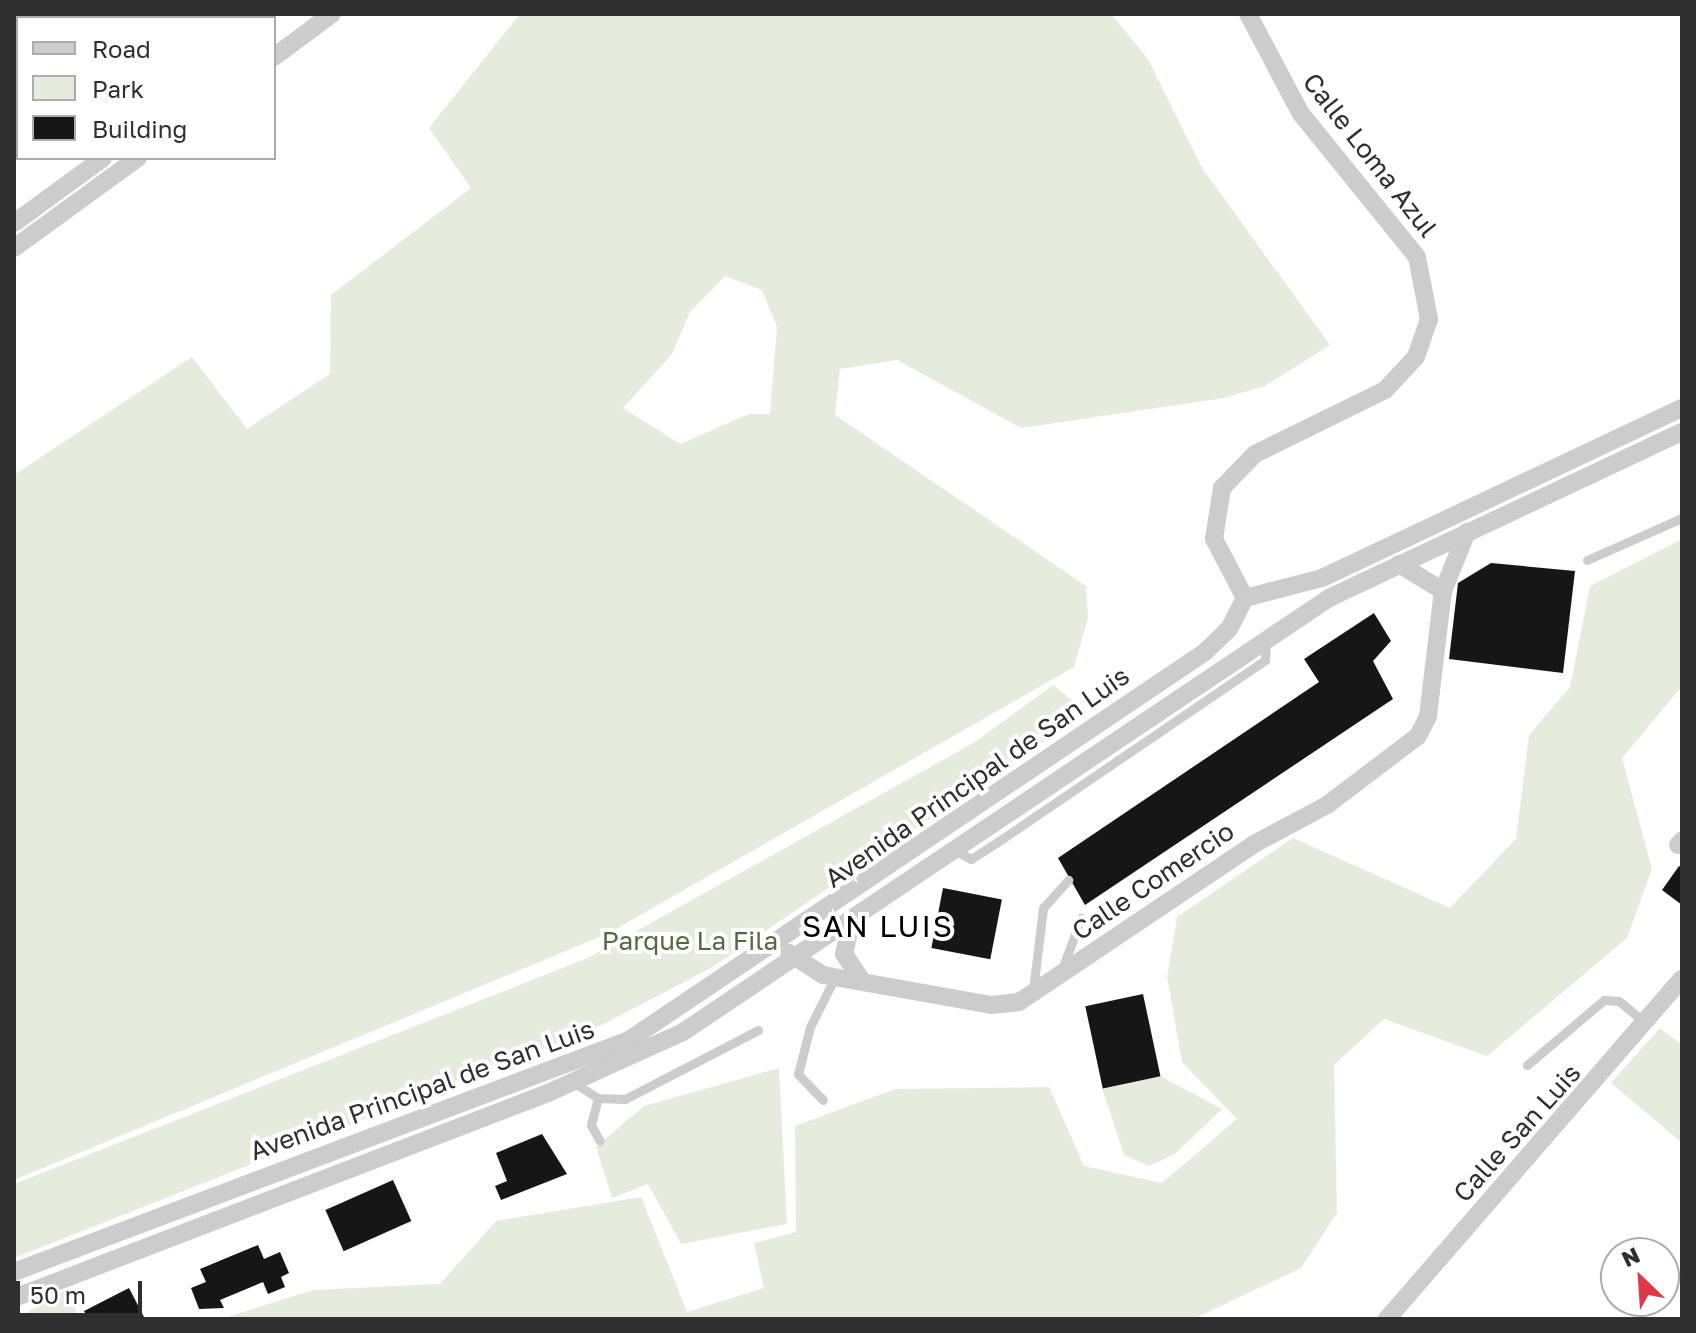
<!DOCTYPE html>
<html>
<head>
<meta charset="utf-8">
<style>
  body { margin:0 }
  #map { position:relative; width:1696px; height:1333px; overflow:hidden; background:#fff; font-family:"Golos Text",sans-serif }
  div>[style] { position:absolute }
  .green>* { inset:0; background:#e5ecdd }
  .building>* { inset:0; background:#161616; transform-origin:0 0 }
  .lane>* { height:9px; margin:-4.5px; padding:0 4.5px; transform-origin:4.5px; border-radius:4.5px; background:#ccc }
  .street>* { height:18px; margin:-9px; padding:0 9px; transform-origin:9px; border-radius:9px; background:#ccc }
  span { translate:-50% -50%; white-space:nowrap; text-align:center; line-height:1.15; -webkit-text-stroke:8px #fff; paint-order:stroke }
  .street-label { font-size:26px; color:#2f2f2f }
  .park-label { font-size:26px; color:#53693e }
  .quarter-label { font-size:30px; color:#000; letter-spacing:2px }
  .frame { position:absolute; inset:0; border:16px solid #2f2f2f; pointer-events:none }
  .legend { position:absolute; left:16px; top:16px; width:260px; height:144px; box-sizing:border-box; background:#fff; border:2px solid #acacac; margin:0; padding:10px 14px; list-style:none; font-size:24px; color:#2f2f2f }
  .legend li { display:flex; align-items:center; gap:16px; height:40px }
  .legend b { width:40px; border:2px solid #acacac }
  .north { position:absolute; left:1600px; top:1237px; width:80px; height:80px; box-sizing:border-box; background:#fff; border:2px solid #acacac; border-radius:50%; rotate:335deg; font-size:22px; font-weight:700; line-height:32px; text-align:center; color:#2f2f2f }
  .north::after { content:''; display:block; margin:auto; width:28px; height:36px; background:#df3847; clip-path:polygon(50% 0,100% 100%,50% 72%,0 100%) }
  .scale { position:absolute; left:16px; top:1281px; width:126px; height:36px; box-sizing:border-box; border:4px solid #2f2f2f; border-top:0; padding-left:10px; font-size:24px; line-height:28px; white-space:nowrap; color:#2f2f2f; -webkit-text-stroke:6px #fff; paint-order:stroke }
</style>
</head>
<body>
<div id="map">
  <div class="green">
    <div style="clip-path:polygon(evenodd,520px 14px,1111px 14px,1148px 59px,1202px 168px,1330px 345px,1265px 386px,1224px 398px,1021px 428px,897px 360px,840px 369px,835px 415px,1086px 586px,1088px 618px,1074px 667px,609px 933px,14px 1180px,14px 475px,192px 357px,247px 429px,330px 374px,331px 295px,471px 188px,429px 128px,520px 14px,725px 276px,762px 290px,777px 327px,770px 414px,749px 414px,680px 444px,623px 408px,672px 354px,690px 312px,725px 276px)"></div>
    <div style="clip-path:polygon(1682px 539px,1682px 686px,1622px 758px,1652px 869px,1627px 938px,1487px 1056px,1384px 1019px,1334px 1065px,1337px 1213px,1301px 1268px,1193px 1319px,221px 1319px,313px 1290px,440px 1284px,496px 1221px,641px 1197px,687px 1312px,764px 1288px,754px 1243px,796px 1232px,795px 1126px,895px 1089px,1049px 1087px,1084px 1166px,1162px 1183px,1237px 1119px,1182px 1062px,1167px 977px,1177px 917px,1293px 838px,1450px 908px,1516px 839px,1529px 735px,1570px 687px,1590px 586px)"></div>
    <div style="clip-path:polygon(1053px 685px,1087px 712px,711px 968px,598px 1027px,14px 1258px,14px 1184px,588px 958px,975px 742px)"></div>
    <div style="clip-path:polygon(1660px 1028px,1682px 1045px,1682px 1143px,1611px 1083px)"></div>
    <div style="clip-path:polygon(779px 1068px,787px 1224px,681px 1244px,648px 1184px,612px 1198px,596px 1147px,644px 1106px)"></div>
    <div style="clip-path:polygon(1160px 1076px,1222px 1109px,1175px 1154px,1149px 1166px,1124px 1155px,1102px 1088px)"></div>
    <div style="clip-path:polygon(70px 1287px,77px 1319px,23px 1319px,23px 1315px)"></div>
  </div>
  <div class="building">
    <div style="clip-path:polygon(1491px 563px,1575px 571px,1563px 673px,1449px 659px,1458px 583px)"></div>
    <div style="clip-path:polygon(1374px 613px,1391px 641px,1373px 661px,1393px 699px,1085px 905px,1058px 858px,1319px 682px,1304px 659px)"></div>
    <div style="clip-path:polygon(1679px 866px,1682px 868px,1682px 905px,1662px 890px)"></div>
    <div style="left:943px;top:888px;width:60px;height:61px;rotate:11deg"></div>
    <div style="left:1143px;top:994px;width:84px;height:59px;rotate:78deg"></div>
    <div style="clip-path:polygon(542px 1134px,567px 1174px,501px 1200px,495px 1186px,507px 1181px,496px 1153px)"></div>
    <div style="left:393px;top:1180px;width:45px;height:74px;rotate:66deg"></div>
    <div style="clip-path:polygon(258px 1245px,264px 1259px,280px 1252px,289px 1273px,281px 1277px,285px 1287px,268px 1294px,263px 1282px,220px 1300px,224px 1308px,199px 1309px,191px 1288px,206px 1282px,200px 1269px)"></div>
    <div style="clip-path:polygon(129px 1288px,145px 1319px,88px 1319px,84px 1311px)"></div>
  </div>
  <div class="lane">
    <div style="left:1587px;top:560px;width:104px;rotate:-23.9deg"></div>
    <div style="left:956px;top:851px;width:17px;rotate:28deg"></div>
    <div style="left:971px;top:859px;width:30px;rotate:-33deg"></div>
    <div style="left:996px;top:843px;width:325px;rotate:-34.2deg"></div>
    <div style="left:1265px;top:660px;width:20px;rotate:-87deg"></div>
    <div style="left:1061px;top:972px;width:58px;rotate:-69.7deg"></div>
    <div style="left:1033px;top:990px;width:83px;rotate:-83deg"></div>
    <div style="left:1043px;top:908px;width:38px;rotate:-48deg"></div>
    <div style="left:1527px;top:1065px;width:101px;rotate:-40.2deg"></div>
    <div style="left:1604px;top:1000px;width:15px;rotate:4deg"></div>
    <div style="left:1619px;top:1001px;width:33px;rotate:40deg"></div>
    <div style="left:573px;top:1082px;width:30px;rotate:33deg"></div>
    <div style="left:598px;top:1098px;width:27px;rotate:2deg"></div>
    <div style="left:625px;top:1099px;width:150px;rotate:-27.4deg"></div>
    <div style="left:598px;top:1098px;width:28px;rotate:105deg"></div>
    <div style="left:591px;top:1125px;width:18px;rotate:61deg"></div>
    <div style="left:823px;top:1100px;width:36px;rotate:-134deg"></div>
    <div style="left:798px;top:1074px;width:49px;rotate:-75.7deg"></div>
    <div style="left:810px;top:1027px;width:56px;rotate:-63.4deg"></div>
  </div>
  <div class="street">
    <div style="left:110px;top:18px;width:5px;rotate:-53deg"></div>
    <div style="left:274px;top:57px;width:72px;rotate:-36.6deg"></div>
    <div style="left:14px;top:223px;width:110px;rotate:-36.1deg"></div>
    <div style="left:14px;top:248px;width:153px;rotate:-36deg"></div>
    <div style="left:1399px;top:564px;width:52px;rotate:31.5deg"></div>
    <div style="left:1245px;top:598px;width:67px;rotate:-117.7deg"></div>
    <div style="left:1214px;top:539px;width:52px;rotate:-81.1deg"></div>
    <div style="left:1222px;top:488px;width:47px;rotate:-45.9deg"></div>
    <div style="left:1255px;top:454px;width:145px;rotate:-26.2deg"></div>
    <div style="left:1385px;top:390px;width:45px;rotate:-46.8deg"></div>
    <div style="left:1416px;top:357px;width:40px;rotate:-71.1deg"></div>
    <div style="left:1429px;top:319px;width:63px;rotate:-101deg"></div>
    <div style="left:1417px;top:257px;width:184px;rotate:-129deg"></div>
    <div style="left:1301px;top:114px;width:113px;rotate:-117.9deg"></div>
    <div style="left:1678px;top:845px;width:6px;rotate:-51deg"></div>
    <div style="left:851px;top:924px;width:31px;rotate:103deg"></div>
    <div style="left:844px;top:954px;width:32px;rotate:56deg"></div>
    <div style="left:789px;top:953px;width:40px;rotate:32.9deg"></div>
    <div style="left:823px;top:975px;width:171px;rotate:10.1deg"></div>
    <div style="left:991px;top:1005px;width:28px;rotate:-6deg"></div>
    <div style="left:1019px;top:1002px;width:283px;rotate:-33.9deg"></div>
    <div style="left:1254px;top:844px;width:83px;rotate:-28.1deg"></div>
    <div style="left:1327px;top:805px;width:114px;rotate:-37.2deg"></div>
    <div style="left:1418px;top:736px;width:22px;rotate:-63deg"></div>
    <div style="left:1428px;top:716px;width:126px;rotate:-83.2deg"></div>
    <div style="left:1443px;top:591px;width:64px;rotate:-67.9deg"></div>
    <div style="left:14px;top:1272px;width:657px;rotate:-20.67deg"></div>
    <div style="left:629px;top:1040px;width:694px;rotate:-33.96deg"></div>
    <div style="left:1205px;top:652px;width:33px;rotate:-44deg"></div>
    <div style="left:1229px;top:629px;width:35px;rotate:-63deg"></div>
    <div style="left:1245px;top:598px;width:80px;rotate:-14.6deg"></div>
    <div style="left:1322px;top:578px;width:398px;rotate:-25.3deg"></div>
    <div style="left:14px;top:1298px;width:572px;rotate:-21deg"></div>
    <div style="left:548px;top:1093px;width:148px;rotate:-24.3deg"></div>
    <div style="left:683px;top:1032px;width:778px;rotate:-33.89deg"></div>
    <div style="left:1329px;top:598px;width:390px;rotate:-25.2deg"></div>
    <div style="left:1387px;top:1319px;width:450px;rotate:-49.1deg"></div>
  </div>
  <div class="street-label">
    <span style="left:1370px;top:155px;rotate:52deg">Calle Loma Azul</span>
    <span style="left:977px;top:777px;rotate:-35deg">Avenida Principal de San Luis</span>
    <span style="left:1153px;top:881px;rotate:-34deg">Calle Comercio</span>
    <span style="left:422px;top:1090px;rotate:-20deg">Avenida Principal de San Luis</span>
    <span style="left:1517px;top:1133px;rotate:-48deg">Calle San Luis</span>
  </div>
  <div class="park-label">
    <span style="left:690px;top:941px">Parque La Fila</span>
  </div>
  <div class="quarter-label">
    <span style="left:878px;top:926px">SAN LUIS</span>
  </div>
  <div class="frame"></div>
  <ul class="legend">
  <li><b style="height:10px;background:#ccc"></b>Road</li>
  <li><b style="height:22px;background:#e5ecdd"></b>Park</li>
  <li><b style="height:22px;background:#161616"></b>Building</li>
  </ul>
  <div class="north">N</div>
  <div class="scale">50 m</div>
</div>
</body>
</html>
